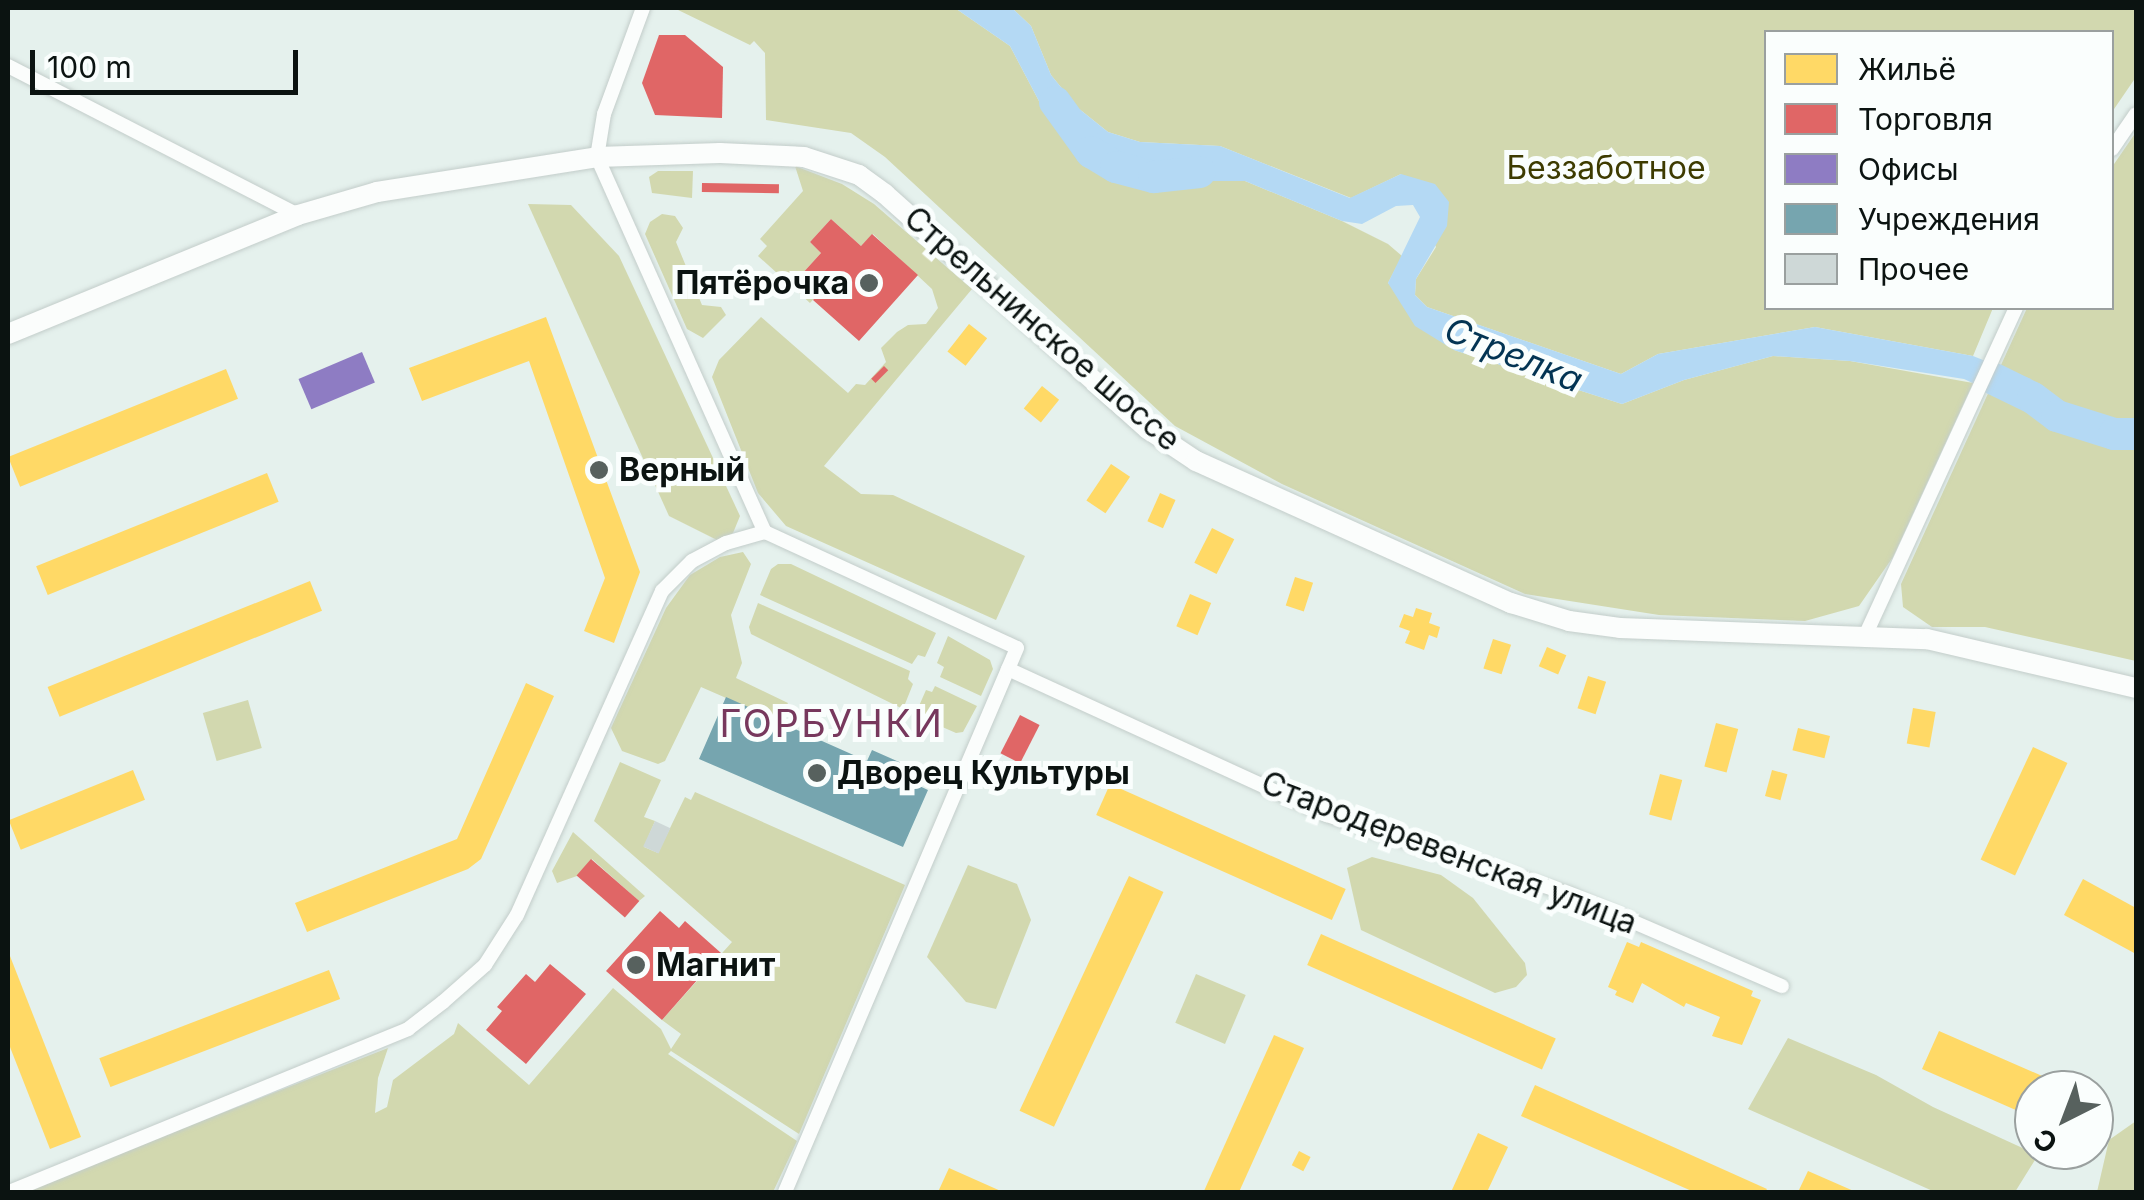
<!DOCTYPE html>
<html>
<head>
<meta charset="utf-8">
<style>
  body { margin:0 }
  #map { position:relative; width:2144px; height:1200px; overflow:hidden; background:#e5f1ed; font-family:Inter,sans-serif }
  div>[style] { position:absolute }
  .green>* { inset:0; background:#d2d8af; transform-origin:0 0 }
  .water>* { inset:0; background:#b4d9f4 }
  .homes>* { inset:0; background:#ffd966; transform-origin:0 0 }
  .shops>* { inset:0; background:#e06666; transform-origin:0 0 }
  .offices>* { inset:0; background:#8e7cc3; transform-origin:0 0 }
  .public>* { inset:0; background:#76a5af }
  .river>* { height:32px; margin:-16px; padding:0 16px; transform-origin:16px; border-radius:16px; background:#b4d9f4 }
  .building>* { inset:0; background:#ced8d7; transform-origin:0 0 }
  .roads { filter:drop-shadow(0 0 2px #c3cdca) drop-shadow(0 0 2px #c3cdca) }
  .street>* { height:14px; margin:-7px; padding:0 7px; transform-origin:7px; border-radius:7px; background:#fbfdfc }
  .secondary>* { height:20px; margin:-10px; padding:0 10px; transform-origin:10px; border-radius:10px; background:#fbfdfc }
  .dots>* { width:28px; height:28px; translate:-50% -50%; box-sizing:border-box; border:5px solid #fafefd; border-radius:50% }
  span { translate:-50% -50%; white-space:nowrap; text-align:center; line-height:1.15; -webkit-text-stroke:10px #fafefd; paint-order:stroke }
  .park-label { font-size:32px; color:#3d3b00 }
  .poi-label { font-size:32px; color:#0b1311; font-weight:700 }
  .right { translate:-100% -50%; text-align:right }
  .left { translate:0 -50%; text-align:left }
  .street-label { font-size:32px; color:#0b1311 }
  .water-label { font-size:35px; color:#033453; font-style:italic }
  .quarter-label { font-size:38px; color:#77385d; letter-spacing:2.5px }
  .frame { position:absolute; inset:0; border:10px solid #0b1311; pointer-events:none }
  .legend { position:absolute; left:1764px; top:30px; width:350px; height:280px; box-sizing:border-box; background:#fafefd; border:2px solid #9aa09f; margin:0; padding:12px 18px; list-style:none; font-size:30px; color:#0b1311 }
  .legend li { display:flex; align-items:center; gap:20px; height:50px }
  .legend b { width:50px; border:2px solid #9aa09f }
  .north { position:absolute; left:2014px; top:1070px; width:100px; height:100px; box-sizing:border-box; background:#fafefd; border:2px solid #9aa09f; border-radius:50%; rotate:222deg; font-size:28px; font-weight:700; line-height:40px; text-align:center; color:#0b1311 }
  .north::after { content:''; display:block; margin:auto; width:35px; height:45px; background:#57615e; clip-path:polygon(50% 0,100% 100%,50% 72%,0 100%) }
  .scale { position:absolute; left:30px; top:50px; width:268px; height:45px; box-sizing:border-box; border:5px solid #0b1311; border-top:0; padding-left:12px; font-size:30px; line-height:35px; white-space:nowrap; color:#0b1311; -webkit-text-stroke:8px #fafefd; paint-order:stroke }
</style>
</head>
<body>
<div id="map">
  <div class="green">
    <div style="clip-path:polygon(674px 8px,955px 8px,1010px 46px,1040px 103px,1094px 150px,1136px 174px,1190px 181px,1245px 181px,1342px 221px,1388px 244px,1402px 256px,1388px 283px,1454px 350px,1622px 404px,1684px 380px,1773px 356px,1850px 361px,1973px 383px,1893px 557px,1859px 606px,1805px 621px,1659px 615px,1525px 594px,1282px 484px,1175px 426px,885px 157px,851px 133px,766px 120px,765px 53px,754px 41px,750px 45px)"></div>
    <div style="clip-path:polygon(1012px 8px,2136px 8px,2136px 77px,2112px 112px,2112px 32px,1766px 32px,1766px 308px,1993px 308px,1973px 356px,1815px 327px,1658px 354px,1621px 374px,1427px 307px,1415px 295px,1416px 279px,1436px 247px,1401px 174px,1351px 198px,1220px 146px,1140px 142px,1108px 132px,1078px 108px,1051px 75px,1031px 26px)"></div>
    <div style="clip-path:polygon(2136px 132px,2136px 661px,1985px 627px,1932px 627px,1903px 607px,1901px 584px,2027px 308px,2112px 308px,2112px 167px)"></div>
    <div style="clip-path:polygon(795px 166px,842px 184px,874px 204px,972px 289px,824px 466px,861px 494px,893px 495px,1025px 556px,996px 620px,786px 526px,758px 493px,712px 377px,719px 360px,761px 317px,848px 393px,856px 384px,865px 385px,886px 362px,881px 348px,897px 332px,908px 325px,926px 324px,938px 308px,932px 289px,873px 234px,861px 246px,831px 219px,810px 242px,821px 253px,801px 275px,820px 292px,810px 303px,758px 256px,767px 246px,760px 239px,803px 191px)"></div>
    <div style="clip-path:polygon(658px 171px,693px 171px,692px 198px,652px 193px,649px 177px)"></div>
    <div style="clip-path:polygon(528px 204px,571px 205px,619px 256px,740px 516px,733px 533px,719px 541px,669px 516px)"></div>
    <div style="clip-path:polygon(662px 214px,675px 216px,683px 228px,676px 242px,702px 305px,721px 307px,726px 315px,703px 338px,687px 329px,645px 234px,650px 222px)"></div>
    <div style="clip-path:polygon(743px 552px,751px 564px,731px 615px,742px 663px,736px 678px,788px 703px,779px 721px,701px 687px,665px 761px,658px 764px,622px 751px,611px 728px,666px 608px,690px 575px,720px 557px)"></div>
    <div style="clip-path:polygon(778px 564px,791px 564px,936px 633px,925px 657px,918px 655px,912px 664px,760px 595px,771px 569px)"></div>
    <div style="clip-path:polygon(758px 603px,910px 671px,908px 679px,913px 684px,903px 709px,751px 634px,749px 627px)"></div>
    <div style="clip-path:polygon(948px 636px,990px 660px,993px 669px,981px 696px,940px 677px,944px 667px,937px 663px)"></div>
    <div style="clip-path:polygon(935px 686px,977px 706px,963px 732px,956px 733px,915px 715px,926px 690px,932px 692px)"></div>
    <div style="left:248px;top:700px;width:50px;height:47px;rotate:74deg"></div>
    <div style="clip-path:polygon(620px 762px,661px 780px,644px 817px,655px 821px,644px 847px,658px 853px,685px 797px,691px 800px,695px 792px,905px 885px,799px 1134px,671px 1051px,668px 1054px,797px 1141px,773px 1192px,20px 1192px,388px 1048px,378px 1078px,375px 1113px,387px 1107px,393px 1080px,454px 1034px,458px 1023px,529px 1085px,613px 988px,661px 1029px,671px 1049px,681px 1034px,662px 1020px,732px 942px,594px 821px)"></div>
    <div style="clip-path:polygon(573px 832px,645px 896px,639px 901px,592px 859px,577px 876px,557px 883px,552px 871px)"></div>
    <div style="clip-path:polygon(1372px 857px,1441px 875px,1473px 898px,1525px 963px,1527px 975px,1516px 987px,1495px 993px,1361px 930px,1347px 868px)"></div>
    <div style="clip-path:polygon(968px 865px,1017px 884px,1031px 920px,996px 1009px,966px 1002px,927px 957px)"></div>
    <div style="left:1196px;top:974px;width:54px;height:53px;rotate:23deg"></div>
    <div style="clip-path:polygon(1788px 1038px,1876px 1075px,1933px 1107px,2038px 1155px,2015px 1192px,1935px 1192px,1748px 1109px)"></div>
    <div style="clip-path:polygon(2136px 1121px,2136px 1192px,2097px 1192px,2109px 1140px)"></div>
  </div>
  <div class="water">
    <div style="clip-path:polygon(955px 8px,1012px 8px,1031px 26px,1051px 75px,1078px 108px,1108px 132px,1140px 142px,1220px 146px,1350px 198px,1401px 174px,1435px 184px,1449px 202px,1447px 226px,1416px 279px,1415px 295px,1427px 307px,1621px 374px,1658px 354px,1815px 327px,1973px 356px,2031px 379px,2033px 398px,1999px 395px,1964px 379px,1850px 361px,1773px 356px,1684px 380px,1622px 404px,1454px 350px,1415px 326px,1388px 283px,1420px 217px,1413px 205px,1396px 206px,1362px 224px,1342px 221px,1245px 181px,1190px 181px,1136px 174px,1094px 150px,1040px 103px,1010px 46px)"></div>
  </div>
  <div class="homes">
    <div style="clip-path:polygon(546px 317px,640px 572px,614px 643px,584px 631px,605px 578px,529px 361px,422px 401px,409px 368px)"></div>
    <div style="left:969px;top:324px;width:23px;height:35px;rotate:38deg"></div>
    <div style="left:226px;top:369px;width:32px;height:235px;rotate:68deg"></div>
    <div style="left:1042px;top:386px;width:22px;height:29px;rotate:39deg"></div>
    <div style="left:1111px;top:464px;width:23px;height:44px;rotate:34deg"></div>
    <div style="left:267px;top:473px;width:31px;height:249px;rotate:68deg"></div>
    <div style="left:1160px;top:493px;width:17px;height:31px;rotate:24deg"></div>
    <div style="left:1212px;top:528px;width:25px;height:39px;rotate:27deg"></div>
    <div style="left:1295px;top:577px;width:19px;height:30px;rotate:18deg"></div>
    <div style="left:310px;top:581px;width:32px;height:283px;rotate:68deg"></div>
    <div style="left:1190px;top:594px;width:23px;height:35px;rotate:23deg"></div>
    <div style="clip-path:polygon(1416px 608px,1432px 613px,1429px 623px,1440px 627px,1437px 638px,1429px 635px,1424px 650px,1405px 643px,1410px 631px,1399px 627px,1404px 614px,1413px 617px)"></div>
    <div style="left:1493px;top:639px;width:19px;height:31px;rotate:18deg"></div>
    <div style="left:1547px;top:647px;width:21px;height:21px;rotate:23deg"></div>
    <div style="left:1588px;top:676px;width:19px;height:34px;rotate:18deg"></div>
    <div style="clip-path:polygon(526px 683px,554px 696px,481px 859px,468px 869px,307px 932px,295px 903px,457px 839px)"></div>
    <div style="left:1913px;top:708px;width:23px;height:36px;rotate:10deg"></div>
    <div style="left:1716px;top:723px;width:23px;height:45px;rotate:15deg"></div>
    <div style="left:1798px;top:728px;width:33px;height:23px;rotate:14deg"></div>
    <div style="left:2033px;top:747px;width:38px;height:124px;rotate:25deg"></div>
    <div style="left:133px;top:770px;width:32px;height:134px;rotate:68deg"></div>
    <div style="left:1772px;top:770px;width:16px;height:27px;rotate:15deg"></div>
    <div style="left:1660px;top:774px;width:23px;height:42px;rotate:15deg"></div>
    <div style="left:1110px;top:784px;width:258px;height:34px;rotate:24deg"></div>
    <div style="left:1129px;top:876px;width:38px;height:259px;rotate:25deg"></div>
    <div style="clip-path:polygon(2083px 879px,2136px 908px,2136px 954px,2064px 915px)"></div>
    <div style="left:1321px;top:934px;width:257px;height:34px;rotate:24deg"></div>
    <div style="clip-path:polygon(1627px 942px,1639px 947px,1641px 942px,1753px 991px,1751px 996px,1761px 1000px,1742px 1045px,1712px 1036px,1720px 1017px,1686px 1003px,1684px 1007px,1642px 983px,1633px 1003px,1615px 995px,1617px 991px,1608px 987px)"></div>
    <div style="clip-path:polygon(8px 951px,81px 1137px,50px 1149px,8px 1042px)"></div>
    <div style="left:329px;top:970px;width:31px;height:246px;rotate:69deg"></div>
    <div style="clip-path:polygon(1939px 1031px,2065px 1086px,2063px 1090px,2034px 1090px,2034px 1118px,1922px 1069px)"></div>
    <div style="clip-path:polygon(1274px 1035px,1304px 1048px,1239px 1192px,1208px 1192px,1204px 1191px)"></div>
    <div style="clip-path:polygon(1535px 1085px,1767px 1189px,1765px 1192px,1694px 1192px,1521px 1116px)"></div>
    <div style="clip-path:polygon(1478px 1133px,1508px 1147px,1487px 1192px,1451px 1192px)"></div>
    <div style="left:1299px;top:1151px;width:13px;height:16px;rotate:27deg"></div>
    <div style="clip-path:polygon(949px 1168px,1003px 1192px,938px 1192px)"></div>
    <div style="clip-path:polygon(1808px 1171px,1856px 1192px,1798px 1192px)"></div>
  </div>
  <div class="shops">
    <div style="clip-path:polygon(659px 35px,685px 35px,723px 67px,722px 118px,655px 115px,642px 83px)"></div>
    <div style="left:702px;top:183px;width:77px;height:9px;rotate:1deg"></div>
    <div style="clip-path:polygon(831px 219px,861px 246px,872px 234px,918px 275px,859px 341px,813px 300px,820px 292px,801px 275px,821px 253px,810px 242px)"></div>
    <div style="left:884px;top:366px;width:6px;height:18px;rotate:45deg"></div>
    <div style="left:1020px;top:715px;width:22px;height:43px;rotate:27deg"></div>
    <div style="left:591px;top:859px;width:64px;height:22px;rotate:41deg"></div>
    <div style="clip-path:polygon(660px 911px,679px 928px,685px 921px,721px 953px,662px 1020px,606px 971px)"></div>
    <div style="clip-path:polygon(550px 964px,586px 994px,526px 1064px,486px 1030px,502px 1011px,497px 1007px,526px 974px,535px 982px)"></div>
  </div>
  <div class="offices">
    <div style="left:362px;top:352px;width:33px;height:69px;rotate:67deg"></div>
  </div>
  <div class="public">
    <div style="clip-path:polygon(726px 697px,786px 724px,791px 712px,800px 716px,795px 729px,867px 761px,872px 750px,906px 765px,900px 777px,928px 790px,903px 847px,699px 759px)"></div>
  </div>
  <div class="river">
    <div style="left:1055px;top:102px;width:62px;rotate:54.2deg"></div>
    <div style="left:1091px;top:152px;width:29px;rotate:31deg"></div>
    <div style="left:1116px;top:167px;width:39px;rotate:15deg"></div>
    <div style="left:1154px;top:177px;width:46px;rotate:-6.2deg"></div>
    <div style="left:1994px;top:379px;width:43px;rotate:26deg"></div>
    <div style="left:2033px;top:398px;width:30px;rotate:37deg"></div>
    <div style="left:2057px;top:416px;width:60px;rotate:17.5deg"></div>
    <div style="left:2114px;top:434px;width:22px"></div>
  </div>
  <div class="building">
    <div style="left:655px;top:821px;width:17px;height:28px;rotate:25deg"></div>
  </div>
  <div class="roads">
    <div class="street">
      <div style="left:643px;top:8px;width:113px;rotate:110.2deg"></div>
      <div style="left:604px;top:114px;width:44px;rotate:99.2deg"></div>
      <div style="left:597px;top:157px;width:411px;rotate:65.9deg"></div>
      <div style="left:765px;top:532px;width:277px;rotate:24.7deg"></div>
      <div style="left:1017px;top:648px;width:591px;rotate:113.1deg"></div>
      <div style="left:8px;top:66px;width:326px;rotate:27.2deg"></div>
      <div style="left:2112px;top:149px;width:42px;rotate:-55.6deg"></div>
      <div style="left:1865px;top:636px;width:361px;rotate:-65.3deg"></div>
      <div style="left:1008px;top:669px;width:351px;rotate:24.6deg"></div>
      <div style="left:1327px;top:815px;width:255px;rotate:18.1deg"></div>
      <div style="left:1569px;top:894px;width:232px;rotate:23.4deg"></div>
      <div style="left:9px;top:1192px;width:431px;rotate:-22.2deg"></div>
      <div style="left:408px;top:1029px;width:44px;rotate:-37.6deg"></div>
      <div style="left:443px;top:1002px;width:56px;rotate:-41.4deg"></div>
      <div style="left:485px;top:965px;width:59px;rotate:-57.4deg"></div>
      <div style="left:517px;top:915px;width:355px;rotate:-65.9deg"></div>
      <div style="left:662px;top:591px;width:42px;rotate:-45deg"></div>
      <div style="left:692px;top:561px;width:38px;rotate:-28deg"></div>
      <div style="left:726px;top:543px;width:41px;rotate:-15.8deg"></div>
    </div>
    <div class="secondary">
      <div style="left:8px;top:334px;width:313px;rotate:-22.3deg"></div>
      <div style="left:298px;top:215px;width:82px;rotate:-16.2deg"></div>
      <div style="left:377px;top:192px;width:223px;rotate:-9deg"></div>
      <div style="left:597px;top:157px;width:123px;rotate:-1.9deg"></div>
      <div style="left:720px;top:153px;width:84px;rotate:2.7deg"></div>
      <div style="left:804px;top:157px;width:58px;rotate:18.1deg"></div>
      <div style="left:859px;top:175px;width:32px;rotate:36deg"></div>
      <div style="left:885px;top:194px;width:353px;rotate:41.8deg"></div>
      <div style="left:1148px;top:429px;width:58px;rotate:33.7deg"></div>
      <div style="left:1196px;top:461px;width:346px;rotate:24.3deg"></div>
      <div style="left:1511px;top:603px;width:61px;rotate:17.2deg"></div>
      <div style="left:1569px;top:621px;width:51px;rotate:7.8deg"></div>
      <div style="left:1620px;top:628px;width:307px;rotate:2.1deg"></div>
      <div style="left:1927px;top:639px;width:215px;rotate:13.2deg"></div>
    </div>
  </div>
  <div class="dots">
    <div style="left:869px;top:283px;background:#57615e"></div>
    <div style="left:599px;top:470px;background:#57615e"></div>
    <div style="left:817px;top:773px;background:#57615e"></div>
    <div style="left:636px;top:965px;background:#57615e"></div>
  </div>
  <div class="park-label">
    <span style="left:1606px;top:168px">Беззаботное</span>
  </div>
  <div class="poi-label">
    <span class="right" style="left:849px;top:283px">Пятёрочка</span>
    <span class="left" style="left:619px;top:470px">Верный</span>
    <span class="left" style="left:837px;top:773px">Дворец Культуры</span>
    <span class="left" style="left:656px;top:965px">Магнит</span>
  </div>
  <div class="street-label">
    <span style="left:1042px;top:329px;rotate:41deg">Стрельнинское шоссе</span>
    <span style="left:1449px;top:853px;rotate:21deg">Стародеревенская улица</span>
  </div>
  <div class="water-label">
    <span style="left:1514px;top:354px;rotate:22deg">Стрелка</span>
  </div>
  <div class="quarter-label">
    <span style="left:832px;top:724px">ГОРБУНКИ</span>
  </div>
  <div class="frame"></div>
  <ul class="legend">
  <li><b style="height:28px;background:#ffd966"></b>Жильё</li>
  <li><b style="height:28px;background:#e06666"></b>Торговля</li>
  <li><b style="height:28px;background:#8e7cc3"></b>Офисы</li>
  <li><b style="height:28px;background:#76a5af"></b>Учреждения</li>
  <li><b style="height:28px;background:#ced8d7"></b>Прочее</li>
  </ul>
  <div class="north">С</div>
  <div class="scale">100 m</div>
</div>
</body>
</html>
